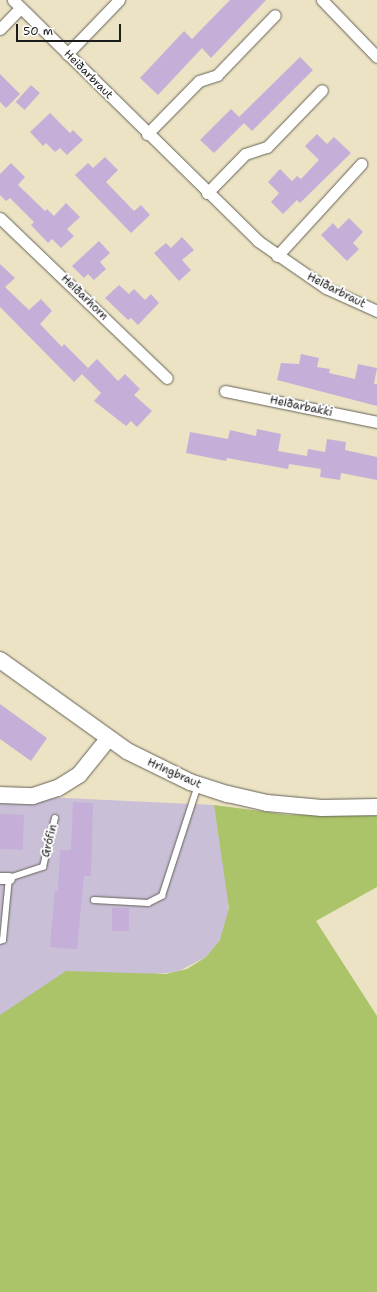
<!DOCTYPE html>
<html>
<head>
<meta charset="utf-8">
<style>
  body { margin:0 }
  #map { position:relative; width:377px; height:1292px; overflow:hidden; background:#ece3c4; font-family:"Shantell Sans",sans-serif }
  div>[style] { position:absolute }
  .industrial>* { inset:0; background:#c9bfd7 }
  .green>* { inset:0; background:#abc469 }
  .building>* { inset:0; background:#c5afd8; transform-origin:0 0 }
  .roads { filter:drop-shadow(0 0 1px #656257) drop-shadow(0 0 1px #656257) }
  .lane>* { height:5.5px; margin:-2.75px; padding:0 2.75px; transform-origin:2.75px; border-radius:2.75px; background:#fff }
  .street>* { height:11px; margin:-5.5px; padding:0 5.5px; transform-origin:5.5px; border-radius:5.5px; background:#fff }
  .secondary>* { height:16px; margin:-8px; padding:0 8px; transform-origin:8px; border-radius:8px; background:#fff }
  span { translate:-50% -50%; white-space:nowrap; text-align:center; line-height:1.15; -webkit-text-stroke:4px #fff; paint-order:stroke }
  .street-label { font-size:11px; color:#1c1c1c }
  .scale { position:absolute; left:16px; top:24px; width:105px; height:18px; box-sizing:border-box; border:2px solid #1c1c1c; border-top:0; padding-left:5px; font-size:12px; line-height:14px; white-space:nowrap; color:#1c1c1c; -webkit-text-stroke:3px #fff; paint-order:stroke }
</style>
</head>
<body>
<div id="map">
  <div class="industrial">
    <div style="clip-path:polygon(0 795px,214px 805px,229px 897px,228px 919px,220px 940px,206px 957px,177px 972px,155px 974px,0 1015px)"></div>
  </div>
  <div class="green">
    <div style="clip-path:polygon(214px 805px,289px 815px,377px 816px,377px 887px,316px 921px,377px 1016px,377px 1292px,0 1292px,0 1015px,66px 971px,166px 974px,187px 969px,206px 957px,220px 940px,229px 908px)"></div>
  </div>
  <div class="building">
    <div style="clip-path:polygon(230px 0,266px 0,211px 58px,202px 48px,158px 95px,140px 78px,184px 31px,192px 39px)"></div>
    <div style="clip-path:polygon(300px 57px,313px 70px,252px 131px,244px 123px,214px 153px,200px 140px,231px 109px,239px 117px)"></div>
    <div style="clip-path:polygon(0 74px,20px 94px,6px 108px,0 102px)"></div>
    <div style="left:31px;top:85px;width:12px;height:23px;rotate:42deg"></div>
    <div style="clip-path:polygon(50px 113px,70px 133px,73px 130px,83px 140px,67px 155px,60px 148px,55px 152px,46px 143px,43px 146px,30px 132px)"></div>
    <div style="clip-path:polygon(317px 134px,327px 144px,334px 137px,351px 153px,300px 203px,297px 200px,283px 214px,271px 202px,279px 193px,268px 182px,280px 169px,292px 181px,297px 176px,301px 179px,319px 160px,305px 146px)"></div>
    <div style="clip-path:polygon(105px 157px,118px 170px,106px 182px,134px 211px,141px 205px,150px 215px,131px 233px,75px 175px,88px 163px,93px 168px)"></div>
    <div style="clip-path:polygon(11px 163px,25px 177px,18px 185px,45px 211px,47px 209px,54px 216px,66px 203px,80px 217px,67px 229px,74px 236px,61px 248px,52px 239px,48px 243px,31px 225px,34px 222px,10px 198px,6px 201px,0 195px,0 174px)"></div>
    <div style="clip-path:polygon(349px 218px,363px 232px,353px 243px,359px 249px,347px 261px,321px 235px,333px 223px,338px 229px)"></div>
    <div style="clip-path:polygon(182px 237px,194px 250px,182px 260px,191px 270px,179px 281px,154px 253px,166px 243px,171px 248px)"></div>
    <div style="clip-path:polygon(99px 241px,110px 253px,100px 262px,106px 269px,94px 280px,88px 274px,84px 278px,72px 266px)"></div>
    <div style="clip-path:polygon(0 264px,15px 278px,5px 287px,29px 310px,41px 299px,52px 311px,40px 324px,62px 347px,64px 344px,88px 368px,74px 382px,0 307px)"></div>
    <div style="clip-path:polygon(119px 285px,129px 294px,134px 289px,145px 300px,151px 294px,159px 303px,138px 325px,131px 318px,128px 320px,105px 298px)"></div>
    <div style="clip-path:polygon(301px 354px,319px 358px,317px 367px,330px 369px,329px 373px,355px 379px,358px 364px,377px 368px,374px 384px,377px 384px,377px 406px,277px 380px,281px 363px,299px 364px)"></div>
    <div style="clip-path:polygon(97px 359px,118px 381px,125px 374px,140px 389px,134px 395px,152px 411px,137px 427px,131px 421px,126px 426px,94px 401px,101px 393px,82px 374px)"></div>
    <div style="clip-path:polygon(257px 429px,281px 434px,278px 451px,307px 456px,308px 449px,325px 452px,327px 439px,346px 442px,345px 450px,377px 457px,377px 480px,341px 473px,340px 480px,320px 477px,321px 469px,289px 464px,288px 469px,227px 458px,226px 461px,186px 453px,190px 432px,228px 439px,230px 430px,256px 436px)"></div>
    <div style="clip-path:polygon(0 704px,47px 738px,31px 761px,0 739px)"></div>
    <div style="clip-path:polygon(73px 802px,93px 803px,91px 876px,84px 876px,77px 949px,50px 947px,55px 891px,58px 891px,60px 850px,71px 850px)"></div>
    <div style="left:0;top:814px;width:24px;height:35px;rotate:2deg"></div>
    <div style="left:112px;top:908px;width:17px;height:23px"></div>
  </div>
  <div class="roads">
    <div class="lane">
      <div style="left:94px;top:900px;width:54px;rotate:3.2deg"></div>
      <div style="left:148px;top:903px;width:16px;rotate:-27deg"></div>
      <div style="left:162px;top:896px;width:117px;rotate:-72deg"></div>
      <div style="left:0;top:941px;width:3px;rotate:-18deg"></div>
      <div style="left:3px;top:940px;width:62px;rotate:-84.5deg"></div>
      <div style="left:9px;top:878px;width:36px;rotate:-18deg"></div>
      <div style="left:43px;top:867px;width:50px;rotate:-76.2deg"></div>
    </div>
    <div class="street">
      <div style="left:13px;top:0;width:344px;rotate:44.5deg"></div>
      <div style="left:258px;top:241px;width:83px;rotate:34.7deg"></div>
      <div style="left:326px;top:288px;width:56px;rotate:24.3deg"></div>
      <div style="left:322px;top:0;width:79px;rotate:46deg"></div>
      <div style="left:0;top:29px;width:29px;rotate:-46deg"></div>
      <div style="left:67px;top:54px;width:75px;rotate:-46.1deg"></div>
      <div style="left:147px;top:134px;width:74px;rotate:-45.5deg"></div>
      <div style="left:199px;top:81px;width:19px;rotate:-18deg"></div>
      <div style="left:217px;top:75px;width:83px;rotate:-46deg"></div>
      <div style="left:207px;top:193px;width:54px;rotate:-45.7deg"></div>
      <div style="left:245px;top:154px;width:23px;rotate:-18deg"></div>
      <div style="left:267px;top:147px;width:79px;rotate:-46deg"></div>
      <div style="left:0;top:218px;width:231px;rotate:43.8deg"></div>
      <div style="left:277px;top:256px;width:125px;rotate:-47.6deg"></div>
      <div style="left:225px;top:391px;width:155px;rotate:11.5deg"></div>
      <div style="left:0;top:878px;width:9px"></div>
    </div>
    <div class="secondary">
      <div style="left:0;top:660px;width:156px;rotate:35.6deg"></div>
      <div style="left:127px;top:751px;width:70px;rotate:26.2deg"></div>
      <div style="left:190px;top:782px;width:40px;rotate:18deg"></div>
      <div style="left:228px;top:794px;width:40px;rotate:13deg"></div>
      <div style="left:267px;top:803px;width:55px;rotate:5.2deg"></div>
      <div style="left:322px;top:808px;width:55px;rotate:-1deg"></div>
      <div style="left:0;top:795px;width:33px;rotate:2deg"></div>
      <div style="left:33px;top:796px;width:26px;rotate:-18deg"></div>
      <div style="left:58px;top:788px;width:25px;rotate:-32deg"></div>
      <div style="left:79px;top:775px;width:46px;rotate:-51.1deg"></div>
    </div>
  </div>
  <div class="street-label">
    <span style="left:88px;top:75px;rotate:45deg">Heiðarbraut</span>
    <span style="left:336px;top:291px;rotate:27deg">Heiðarbraut</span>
    <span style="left:84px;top:298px;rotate:44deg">Heiðarhorn</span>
    <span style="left:301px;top:407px;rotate:12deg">Heiðarbakki</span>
    <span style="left:174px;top:774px;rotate:24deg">Hringbraut</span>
    <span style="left:50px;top:841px;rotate:-76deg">Grófin</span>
  </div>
  <div class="scale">50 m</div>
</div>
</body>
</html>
